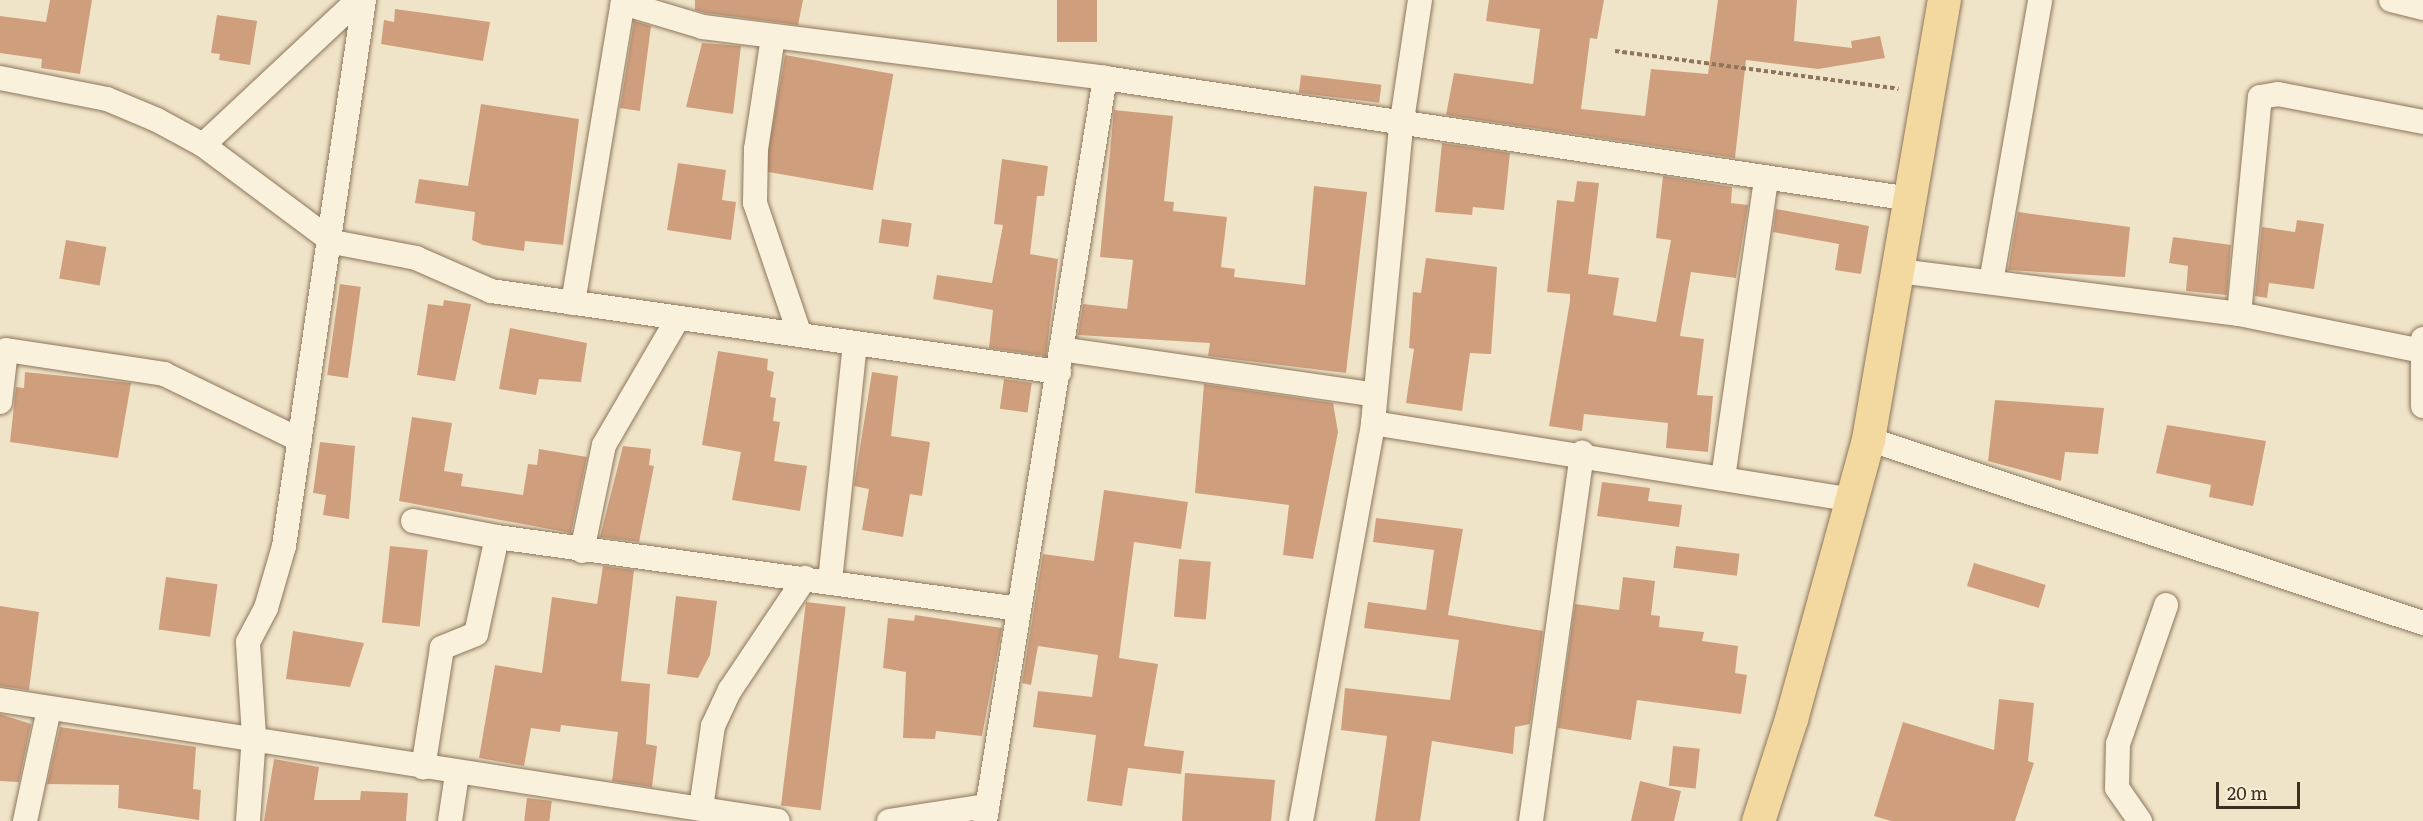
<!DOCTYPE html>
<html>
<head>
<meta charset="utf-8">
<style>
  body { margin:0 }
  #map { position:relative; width:2423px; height:821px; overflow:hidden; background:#f0e4c8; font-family:Literata,serif }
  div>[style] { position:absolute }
  .building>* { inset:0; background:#cf9f7d; transform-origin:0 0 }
  .path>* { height:4px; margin-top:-2px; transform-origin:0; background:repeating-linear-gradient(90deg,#8d765c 0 4.5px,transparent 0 7.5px) }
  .roads { filter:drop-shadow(0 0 2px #8d765c) drop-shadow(0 0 2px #8d765c) }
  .minor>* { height:24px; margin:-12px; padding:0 12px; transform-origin:12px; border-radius:12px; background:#faf1dc }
  .primary>* { height:33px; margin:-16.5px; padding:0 16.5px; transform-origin:16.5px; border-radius:16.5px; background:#f3d9a0 }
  span { translate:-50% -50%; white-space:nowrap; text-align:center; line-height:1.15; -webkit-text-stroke:4.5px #f7eed8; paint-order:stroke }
  .scale { position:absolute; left:2216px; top:782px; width:84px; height:27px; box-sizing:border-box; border:3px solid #3d2e20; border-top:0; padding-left:8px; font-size:18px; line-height:21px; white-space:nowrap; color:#3d2e20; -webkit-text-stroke:4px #f7eed8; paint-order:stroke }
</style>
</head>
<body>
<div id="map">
  <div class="building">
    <div style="clip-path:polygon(50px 0,92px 0,80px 74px,41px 68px,42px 59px,0 53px,0 16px,46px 22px)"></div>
    <div style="clip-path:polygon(695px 0,803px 0,798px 25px,706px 13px,695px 10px)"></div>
    <div style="left:1057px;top:0;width:40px;height:42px"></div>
    <div style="clip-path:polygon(1489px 0,1604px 0,1597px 39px,1590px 38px,1581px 109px,1645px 116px,1651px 69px,1708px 74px,1718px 0,1797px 0,1794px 41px,1852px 48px,1851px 41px,1880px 36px,1885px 58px,1818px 69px,1746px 60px,1735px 158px,1446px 115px,1454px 73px,1533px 84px,1540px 29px,1486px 21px)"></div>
    <div style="clip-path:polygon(395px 9px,490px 22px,483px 61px,381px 44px,384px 20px,394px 22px)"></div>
    <div style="clip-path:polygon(217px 15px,257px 21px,250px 65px,219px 60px,220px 54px,211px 53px)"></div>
    <div style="clip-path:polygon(634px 21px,651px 26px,640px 111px,620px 108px)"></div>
    <div style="clip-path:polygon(702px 43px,741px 46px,733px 114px,686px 107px)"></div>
    <div style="left:785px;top:55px;width:110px;height:118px;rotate:10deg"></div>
    <div style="left:1301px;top:75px;width:81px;height:18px;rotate:7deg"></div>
    <div style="clip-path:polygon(481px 104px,579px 119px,563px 245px,525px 241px,524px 251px,483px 245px,472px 240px,475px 212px,415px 203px,419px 179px,468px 186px)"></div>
    <div style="clip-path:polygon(1114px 110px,1173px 116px,1164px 201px,1174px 202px,1173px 211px,1227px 217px,1221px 267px,1235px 269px,1234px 277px,1305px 285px,1314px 186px,1367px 192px,1346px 373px,1208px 356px,1210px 343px,1078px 335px,1083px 304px,1127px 309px,1133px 260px,1100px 257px)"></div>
    <div style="clip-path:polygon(1442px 143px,1510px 153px,1504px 210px,1473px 207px,1472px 215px,1435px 212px)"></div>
    <div style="clip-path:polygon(1002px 159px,1048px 166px,1044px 196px,1037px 196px,1030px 254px,1058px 259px,1046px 356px,989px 348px,993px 310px,933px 299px,937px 275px,992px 283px,1003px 225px,994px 224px)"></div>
    <div style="clip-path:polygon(678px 163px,726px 170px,722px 200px,736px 202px,731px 240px,667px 230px)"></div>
    <div style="clip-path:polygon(1663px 176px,1732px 187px,1731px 203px,1748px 205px,1736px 278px,1691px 272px,1680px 336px,1704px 339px,1697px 395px,1713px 396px,1708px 452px,1666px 448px,1668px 423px,1584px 414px,1582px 431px,1549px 426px,1570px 301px,1570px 294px,1547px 292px,1557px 200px,1574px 202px,1577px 181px,1599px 183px,1588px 274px,1619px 278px,1613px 315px,1656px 322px,1671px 240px,1656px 238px)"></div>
    <div style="clip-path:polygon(1776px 209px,1869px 226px,1861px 274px,1835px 270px,1839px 244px,1773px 232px)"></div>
    <div style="clip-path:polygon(2018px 212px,2130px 227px,2125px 277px,2008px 270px)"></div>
    <div style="left:882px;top:219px;width:30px;height:24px;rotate:8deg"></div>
    <div style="clip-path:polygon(2297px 220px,2324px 224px,2314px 289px,2269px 283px,2267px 298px,2255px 296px,2262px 227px,2295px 232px)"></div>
    <div style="clip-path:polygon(2173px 237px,2231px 245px,2227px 295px,2186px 291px,2188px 266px,2169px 263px)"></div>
    <div style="left:66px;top:240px;width:41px;height:39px;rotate:10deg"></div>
    <div style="clip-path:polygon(1426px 258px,1497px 267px,1491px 354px,1470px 353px,1462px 411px,1406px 403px,1414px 349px,1409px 348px,1413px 292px,1421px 293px)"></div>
    <div style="left:340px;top:284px;width:21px;height:92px;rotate:8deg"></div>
    <div style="clip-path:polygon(444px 300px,471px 304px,455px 381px,417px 375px,428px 304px,443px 306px)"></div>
    <div style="clip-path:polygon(510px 328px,587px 343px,581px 382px,539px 379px,536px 395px,499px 389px)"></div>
    <div style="clip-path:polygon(718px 351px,768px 359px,767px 370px,774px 372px,770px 397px,776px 398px,773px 421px,780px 422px,774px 461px,807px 466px,800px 511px,732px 500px,741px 452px,702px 445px)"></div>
    <div style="clip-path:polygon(25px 372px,131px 383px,118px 458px,10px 442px,16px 387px,24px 388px)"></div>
    <div style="clip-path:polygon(872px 372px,898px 376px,891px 436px,930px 442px,922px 496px,910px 494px,903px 537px,862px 530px,869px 489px,854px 486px)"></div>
    <div style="left:1004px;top:379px;width:28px;height:30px;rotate:8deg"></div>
    <div style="clip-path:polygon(1204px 384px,1333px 403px,1338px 432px,1313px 559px,1283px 555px,1289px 505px,1195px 493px)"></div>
    <div style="clip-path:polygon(1995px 400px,2104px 408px,2098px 454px,2065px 452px,2061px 481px,1988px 461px)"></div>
    <div style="clip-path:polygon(412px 417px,452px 423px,444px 471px,463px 474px,461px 486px,523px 495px,528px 464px,537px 465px,539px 449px,587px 457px,571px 533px,399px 501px)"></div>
    <div style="clip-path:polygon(2167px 425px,2266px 441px,2253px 506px,2209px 497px,2211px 485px,2156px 473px)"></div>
    <div style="clip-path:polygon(320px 442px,355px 446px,349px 519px,323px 515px,326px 495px,313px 493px)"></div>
    <div style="clip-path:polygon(623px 446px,651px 449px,649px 465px,654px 466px,639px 542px,600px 537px)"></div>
    <div style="clip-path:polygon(1602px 482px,1650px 488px,1648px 501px,1682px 505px,1679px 527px,1597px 516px)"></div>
    <div style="clip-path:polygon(1104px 490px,1188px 502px,1181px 549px,1134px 542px,1119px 658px,1158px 664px,1144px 746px,1184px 751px,1181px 774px,1128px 768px,1122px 806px,1087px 801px,1096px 735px,1033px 727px,1038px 691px,1092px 697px,1098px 655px,1038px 646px,1031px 685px,1022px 683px,1043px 554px,1094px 561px)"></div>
    <div style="clip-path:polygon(1376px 518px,1463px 529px,1448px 615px,1543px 631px,1530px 724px,1515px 727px,1513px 754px,1432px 741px,1420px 821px,1375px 821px,1387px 736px,1341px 730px,1345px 688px,1450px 700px,1459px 640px,1364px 628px,1368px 602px,1426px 610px,1434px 550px,1373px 542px)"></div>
    <div style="left:390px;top:546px;width:38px;height:77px;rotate:6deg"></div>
    <div style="left:1676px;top:546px;width:64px;height:22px;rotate:7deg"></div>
    <div style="left:1179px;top:559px;width:32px;height:58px;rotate:5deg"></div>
    <div style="left:1974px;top:563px;width:75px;height:24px;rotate:17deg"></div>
    <div style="clip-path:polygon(603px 566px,634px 570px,621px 681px,650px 684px,646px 744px,657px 746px,652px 787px,612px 781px,618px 732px,561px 725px,560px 732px,531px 728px,524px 766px,479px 758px,495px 665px,542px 673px,552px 597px,597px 604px)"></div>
    <div style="left:166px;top:577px;width:52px;height:53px;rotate:8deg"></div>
    <div style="clip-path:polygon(1623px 577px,1655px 581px,1651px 615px,1660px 616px,1659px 627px,1704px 632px,1702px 641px,1738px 646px,1735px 673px,1747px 675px,1741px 714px,1637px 700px,1631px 740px,1558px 728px,1575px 604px,1619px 610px)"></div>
    <div style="clip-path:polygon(676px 596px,717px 601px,710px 655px,698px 678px,667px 674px)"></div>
    <div style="left:806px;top:602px;width:40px;height:205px;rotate:7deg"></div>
    <div style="clip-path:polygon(0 606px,39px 612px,29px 690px,0 686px)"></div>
    <div style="clip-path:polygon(915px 615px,1002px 628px,982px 736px,936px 731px,935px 739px,903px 738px,906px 672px,883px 668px,888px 618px,914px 621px)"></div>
    <div style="clip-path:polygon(293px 631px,364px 643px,350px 687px,286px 679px)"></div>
    <div style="clip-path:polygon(1999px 699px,2034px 703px,2028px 761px,2034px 763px,2015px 821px,1891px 821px,1874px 816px,1903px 722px,1994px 750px)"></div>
    <div style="clip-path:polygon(0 714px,31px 724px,19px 782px,0 781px)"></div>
    <div style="clip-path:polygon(60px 727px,196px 747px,193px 789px,201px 790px,199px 820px,118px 808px,119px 785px,47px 784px)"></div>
    <div style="left:1673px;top:746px;width:27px;height:40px;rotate:6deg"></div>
    <div style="clip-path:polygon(274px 759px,319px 767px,314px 800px,360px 800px,361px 791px,408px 793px,406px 821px,264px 821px)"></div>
    <div style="clip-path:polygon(1185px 773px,1275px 780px,1271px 821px,1182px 821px)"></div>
    <div style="clip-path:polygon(1640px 781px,1681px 791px,1674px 821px,1631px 821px)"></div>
    <div style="left:527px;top:798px;width:25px;height:23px;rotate:7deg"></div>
  </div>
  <div class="path">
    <div style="left:1615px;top:51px;width:286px;rotate:7.6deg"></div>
  </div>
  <div class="roads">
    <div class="minor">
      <div style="left:2391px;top:0;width:33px;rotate:14deg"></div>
      <div style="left:623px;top:3px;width:84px;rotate:16.7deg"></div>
      <div style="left:703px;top:27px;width:405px;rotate:7.2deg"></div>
      <div style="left:1105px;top:78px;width:815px;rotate:8.54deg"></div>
      <div style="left:773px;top:37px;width:113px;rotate:98.6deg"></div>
      <div style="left:756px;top:149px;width:54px;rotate:91.1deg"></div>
      <div style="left:755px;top:203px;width:136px;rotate:71.2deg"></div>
      <div style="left:0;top:78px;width:109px;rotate:11.1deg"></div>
      <div style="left:107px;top:99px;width:54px;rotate:22.8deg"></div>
      <div style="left:157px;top:120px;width:52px;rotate:28.5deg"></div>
      <div style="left:203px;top:145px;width:162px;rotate:36.7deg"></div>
      <div style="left:333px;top:242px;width:85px;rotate:10.9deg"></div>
      <div style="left:416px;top:258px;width:82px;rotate:23.7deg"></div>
      <div style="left:491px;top:291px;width:574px;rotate:8.12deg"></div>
      <div style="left:203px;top:145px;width:212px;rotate:-43.1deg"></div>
      <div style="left:1899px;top:271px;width:343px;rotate:7.2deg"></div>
      <div style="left:2239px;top:314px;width:188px;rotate:11.4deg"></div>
      <div style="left:1991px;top:282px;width:286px;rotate:-80.1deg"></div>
      <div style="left:573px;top:303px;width:307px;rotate:-80.6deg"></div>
      <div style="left:2239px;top:314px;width:218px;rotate:-84.5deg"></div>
      <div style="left:2260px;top:97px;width:18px;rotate:-9deg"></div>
      <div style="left:2278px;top:94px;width:148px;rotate:10.9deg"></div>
      <div style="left:2423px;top:339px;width:67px;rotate:90deg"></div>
      <div style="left:1061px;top:349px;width:317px;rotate:8.3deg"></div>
      <div style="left:0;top:402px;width:52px;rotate:-83.4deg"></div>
      <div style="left:6px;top:350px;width:160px;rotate:8.6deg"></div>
      <div style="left:164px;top:374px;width:151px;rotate:25.9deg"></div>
      <div style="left:1373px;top:423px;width:486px;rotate:9.1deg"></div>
      <div style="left:1868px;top:439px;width:585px;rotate:18.34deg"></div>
      <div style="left:1723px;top:478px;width:302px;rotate:-81.8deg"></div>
      <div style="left:413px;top:521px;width:86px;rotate:10.8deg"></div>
      <div style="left:497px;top:537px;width:99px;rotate:102.2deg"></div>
      <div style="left:476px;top:634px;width:37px;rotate:158deg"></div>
      <div style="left:442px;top:648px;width:121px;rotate:99deg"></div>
      <div style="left:497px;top:537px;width:527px;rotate:7.85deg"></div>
      <div style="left:582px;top:551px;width:108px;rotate:-78.3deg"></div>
      <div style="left:604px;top:445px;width:145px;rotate:-59.7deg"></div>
      <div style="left:830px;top:581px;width:237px;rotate:-84deg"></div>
      <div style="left:0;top:700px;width:787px;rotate:8.84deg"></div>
      <div style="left:701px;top:808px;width:83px;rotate:-81.7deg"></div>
      <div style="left:713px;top:726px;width:40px;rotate:-65deg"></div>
      <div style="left:730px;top:690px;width:135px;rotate:-56.2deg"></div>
      <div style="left:25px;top:821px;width:115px;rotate:-77.9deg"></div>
      <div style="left:248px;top:821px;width:85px;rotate:-86deg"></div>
      <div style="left:254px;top:736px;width:94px;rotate:-93.7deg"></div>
      <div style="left:248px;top:642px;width:38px;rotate:-62deg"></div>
      <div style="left:266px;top:608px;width:65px;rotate:-73.8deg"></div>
      <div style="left:284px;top:546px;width:552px;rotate:-81.66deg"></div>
      <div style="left:450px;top:821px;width:48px;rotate:-81.5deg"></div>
      <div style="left:889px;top:821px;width:99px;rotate:-8.7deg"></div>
      <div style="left:985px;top:821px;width:753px;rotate:-80.83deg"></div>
      <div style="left:1301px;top:821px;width:404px;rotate:-79.7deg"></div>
      <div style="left:1373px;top:423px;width:297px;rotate:-84.6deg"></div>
      <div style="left:1401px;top:127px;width:128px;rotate:-81.5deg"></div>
      <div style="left:1531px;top:821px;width:372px;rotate:-82.1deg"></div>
      <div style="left:2140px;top:821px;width:40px;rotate:-124.9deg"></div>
      <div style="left:2117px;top:788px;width:44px;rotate:-88.7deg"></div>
      <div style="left:2118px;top:744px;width:147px;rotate:-70.9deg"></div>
    </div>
    <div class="primary">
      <div style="left:1758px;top:821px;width:107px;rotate:-72.1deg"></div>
      <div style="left:1791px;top:719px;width:290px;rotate:-74.6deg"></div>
      <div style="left:1868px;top:439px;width:446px;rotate:-80.2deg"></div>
    </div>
  </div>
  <div class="scale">20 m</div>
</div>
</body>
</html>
